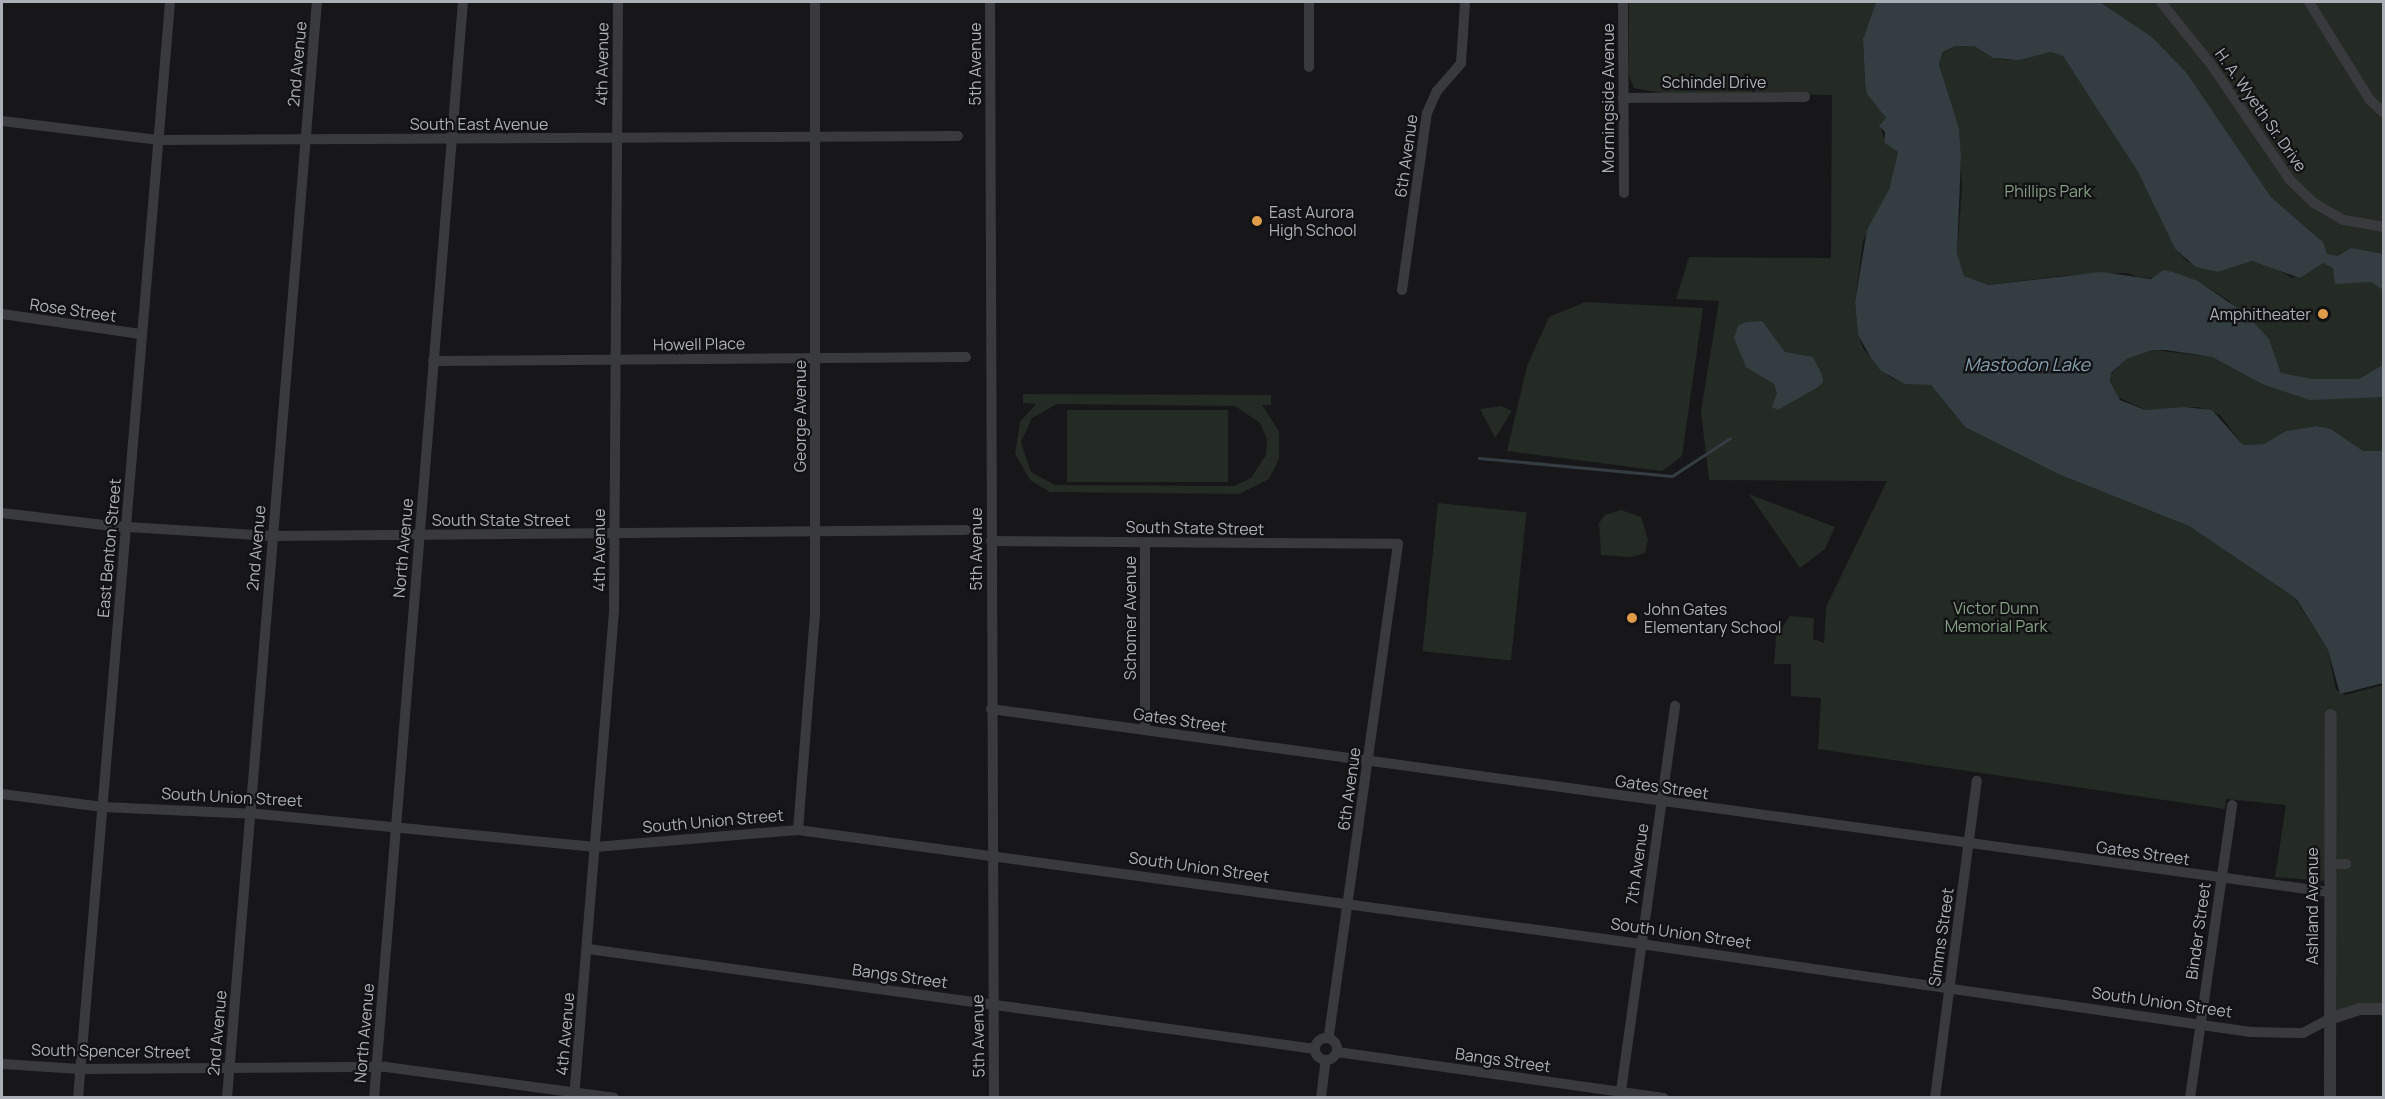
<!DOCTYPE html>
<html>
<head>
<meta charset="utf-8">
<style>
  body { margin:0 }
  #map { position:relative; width:2385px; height:1099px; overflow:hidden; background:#171719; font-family:Manrope,sans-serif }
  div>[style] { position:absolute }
  .green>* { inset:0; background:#242a24; transform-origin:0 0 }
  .water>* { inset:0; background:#333d42 }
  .stream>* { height:3px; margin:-1.5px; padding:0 1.5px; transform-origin:1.5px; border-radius:1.5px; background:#333d42 }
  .minor>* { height:10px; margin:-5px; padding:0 5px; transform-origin:5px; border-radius:5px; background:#393a3d }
  .minor>.ring { margin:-5px; padding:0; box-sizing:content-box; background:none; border:10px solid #393a3d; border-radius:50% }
  .tertiary>* { height:12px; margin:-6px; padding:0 6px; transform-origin:6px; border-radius:6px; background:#393a3d }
  .dots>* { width:16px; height:16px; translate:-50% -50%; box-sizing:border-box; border:3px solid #121214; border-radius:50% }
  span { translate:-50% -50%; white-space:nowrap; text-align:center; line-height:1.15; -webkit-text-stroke:4.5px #121214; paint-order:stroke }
  .street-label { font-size:16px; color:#abb0b7 }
  .park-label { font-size:16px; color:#85a084 }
  .poi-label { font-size:16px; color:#abb0b7 }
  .left { translate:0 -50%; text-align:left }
  .right { translate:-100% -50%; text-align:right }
  .water-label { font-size:18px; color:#85a0af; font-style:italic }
  .frame { position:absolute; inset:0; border:3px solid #abb0b7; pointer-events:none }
</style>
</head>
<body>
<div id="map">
  <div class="green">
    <div style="clip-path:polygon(1629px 2px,1876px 2px,1863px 39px,1865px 81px,1871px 98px,1886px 118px,1881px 129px,1884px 137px,1898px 152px,1889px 188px,1863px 241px,1855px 302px,1858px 335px,1863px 348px,1881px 370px,1893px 379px,1931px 385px,1965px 427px,2058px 474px,2189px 526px,2288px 593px,2296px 600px,2328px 650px,2336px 690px,2345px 695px,2383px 685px,2383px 1009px,2329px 1019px,2325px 881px,2275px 877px,2286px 805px,2226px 799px,2225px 809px,1818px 749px,1821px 698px,1791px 696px,1791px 664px,1774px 664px,1776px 637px,1790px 616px,1814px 618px,1813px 639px,1824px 643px,1826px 607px,1887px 481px,1709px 480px,1701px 411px,1719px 301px,1676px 299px,1689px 257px,1831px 258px,1832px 95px,1661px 93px,1634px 88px,1629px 76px)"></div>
    <div style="clip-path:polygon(2100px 2px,2383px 2px,2383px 451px,2363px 451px,2331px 429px,2317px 426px,2286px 431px,2264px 444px,2243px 445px,2220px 415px,2199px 407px,2145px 410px,2114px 395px,2110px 389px,2111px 374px,2127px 359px,2154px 350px,2212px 357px,2262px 384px,2277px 387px,2281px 373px,2269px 339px,2228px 300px,2198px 281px,2138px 277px,2127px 273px,2068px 275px,1987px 285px,1964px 276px,1957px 253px,1962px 188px,1959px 128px,1939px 63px,1944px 52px,1955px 46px,1974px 46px,1993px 58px,2008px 60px,2050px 52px,2063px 56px,2138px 172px,2175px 249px,2188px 262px,2218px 272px,2252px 261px,2271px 265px,2292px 278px,2323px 263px,2327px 254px,2320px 239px,2271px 197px,2186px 72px,2152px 37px)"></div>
    <div style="clip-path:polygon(1585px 302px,1703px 308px,1682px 456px,1662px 471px,1507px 451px,1527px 366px,1549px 317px)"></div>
    <div style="clip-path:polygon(evenodd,1023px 394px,1271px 395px,1271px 405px,1262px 405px,1279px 431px,1279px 459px,1269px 479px,1239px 494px,1050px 492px,1030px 480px,1015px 454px,1020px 422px,1036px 404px,1023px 403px,1023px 394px,1057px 404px,1235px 406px,1260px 423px,1267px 439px,1266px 455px,1251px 478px,1234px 486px,1055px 485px,1031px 472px,1021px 442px,1032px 418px,1057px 404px)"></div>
    <div style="clip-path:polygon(1501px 406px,1512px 411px,1495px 438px,1480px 409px)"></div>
    <div style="left:1067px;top:410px;width:161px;height:72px"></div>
    <div style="clip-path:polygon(1749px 494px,1835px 527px,1825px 549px,1800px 568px)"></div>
    <div style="left:1438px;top:503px;width:89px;height:149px;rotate:6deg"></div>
    <div style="clip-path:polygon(1621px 510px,1641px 517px,1648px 539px,1645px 553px,1631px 557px,1601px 555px,1599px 523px,1605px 515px)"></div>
  </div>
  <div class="water">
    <div style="clip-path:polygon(1876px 2px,2100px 2px,2152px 37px,2186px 72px,2271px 197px,2323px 242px,2327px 254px,2338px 256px,2351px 248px,2383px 254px,2383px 290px,2371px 282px,2335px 284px,2333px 268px,2323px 263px,2300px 278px,2252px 261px,2218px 272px,2196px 267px,2175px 249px,2138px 172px,2063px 56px,2050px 52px,2019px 60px,1993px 58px,1974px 46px,1955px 46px,1943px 52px,1939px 64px,1959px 128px,1961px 157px,1957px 253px,1964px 276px,1988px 285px,2101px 272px,2151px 279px,2163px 270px,2173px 272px,2198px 281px,2246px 314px,2269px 339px,2281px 373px,2312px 379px,2359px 379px,2383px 365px,2383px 397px,2310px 400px,2262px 384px,2212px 357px,2166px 350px,2153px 350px,2127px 359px,2111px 373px,2110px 382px,2120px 400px,2145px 410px,2184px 407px,2212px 410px,2243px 445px,2264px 444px,2286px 431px,2317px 426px,2331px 429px,2363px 451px,2383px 451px,2383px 683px,2340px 694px,2328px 650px,2297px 600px,2288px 593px,2189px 526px,2058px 474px,1965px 427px,1931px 385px,1905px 384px,1881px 371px,1871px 358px,1858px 335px,1855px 302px,1867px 230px,1889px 189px,1898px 152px,1885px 143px,1885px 132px,1879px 126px,1886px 118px,1867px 94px,1865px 81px,1863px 39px)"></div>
    <div style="clip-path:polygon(1762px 321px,1785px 352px,1813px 357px,1822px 375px,1823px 382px,1818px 387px,1778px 410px,1772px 407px,1777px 393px,1774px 384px,1746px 367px,1734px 338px,1738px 326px,1746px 322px)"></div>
  </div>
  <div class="stream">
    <div style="left:1479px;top:458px;width:194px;rotate:5.3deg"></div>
    <div style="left:1672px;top:476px;width:69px;rotate:-33.2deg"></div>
  </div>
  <div class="minor">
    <div style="left:990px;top:2px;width:1096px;rotate:89.79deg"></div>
    <div style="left:1309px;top:2px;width:65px;rotate:90deg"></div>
    <div style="left:1623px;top:2px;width:191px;rotate:89.7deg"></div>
    <div style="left:2161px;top:2px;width:78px;rotate:51.2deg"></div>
    <div style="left:2210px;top:63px;width:142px;rotate:55.6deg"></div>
    <div style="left:2290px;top:180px;width:33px;rotate:44deg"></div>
    <div style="left:2314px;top:203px;width:34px;rotate:30deg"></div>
    <div style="left:2344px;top:220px;width:41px;rotate:9.9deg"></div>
    <div style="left:2309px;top:2px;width:115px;rotate:58.1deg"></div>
    <div style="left:2370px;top:100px;width:19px;rotate:43deg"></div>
    <div style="left:1623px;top:98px;width:182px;rotate:-0.3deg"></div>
    <div style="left:2px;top:121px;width:157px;rotate:6.9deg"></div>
    <div style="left:158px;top:140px;width:800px;rotate:-0.29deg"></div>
    <div style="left:1402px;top:290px;width:179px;rotate:-82deg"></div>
    <div style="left:1427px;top:113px;width:24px;rotate:-66deg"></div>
    <div style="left:1437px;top:91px;width:37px;rotate:-49deg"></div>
    <div style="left:1461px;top:63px;width:61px;rotate:-86.2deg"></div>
    <div style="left:2px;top:314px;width:140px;rotate:8.2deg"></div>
    <div style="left:433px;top:361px;width:533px;rotate:-0.43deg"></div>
    <div style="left:2px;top:513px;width:111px;rotate:6.7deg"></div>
    <div style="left:112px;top:526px;width:160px;rotate:3.6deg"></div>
    <div style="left:272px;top:536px;width:694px;rotate:-0.5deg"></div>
    <div style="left:991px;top:541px;width:407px;rotate:0.4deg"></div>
    <div style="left:1398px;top:544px;width:499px;rotate:98deg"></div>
    <div style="left:1145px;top:542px;width:187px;rotate:90deg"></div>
    <div style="left:991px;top:709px;width:1350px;rotate:7.79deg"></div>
    <div style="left:2px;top:794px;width:102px;rotate:7.3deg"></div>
    <div style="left:103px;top:807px;width:156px;rotate:2.6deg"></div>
    <div style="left:259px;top:814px;width:338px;rotate:5.6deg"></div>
    <div style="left:595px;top:847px;width:204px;rotate:-4.8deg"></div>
    <div style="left:798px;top:830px;width:851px;rotate:7.7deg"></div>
    <div style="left:1641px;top:944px;width:616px;rotate:8.21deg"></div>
    <div style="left:2251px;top:1032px;width:52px;rotate:1.1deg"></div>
    <div style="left:2303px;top:1033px;width:30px;rotate:-28deg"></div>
    <div style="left:798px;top:830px;width:215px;rotate:-85.5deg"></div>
    <div style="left:815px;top:616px;width:614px;rotate:-90deg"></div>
    <div style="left:2329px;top:864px;width:17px"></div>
    <div style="left:588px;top:949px;width:734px;rotate:7.83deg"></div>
    <div class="ring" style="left:1315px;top:1038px;width:12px;height:12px"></div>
    <div style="left:1337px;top:1052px;width:330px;rotate:8deg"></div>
    <div style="left:2px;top:1064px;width:78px;rotate:3.7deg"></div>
    <div style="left:80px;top:1069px;width:306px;rotate:-0.4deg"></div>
    <div style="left:386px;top:1067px;width:230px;rotate:7.7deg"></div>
    <div style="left:78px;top:1098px;width:1100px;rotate:-85.2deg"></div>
    <div style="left:227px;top:1098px;width:1100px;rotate:-85.31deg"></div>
    <div style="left:374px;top:1098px;width:1100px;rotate:-85.36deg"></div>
    <div style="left:574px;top:1098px;width:491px;rotate:-85.3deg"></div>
    <div style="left:614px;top:609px;width:607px;rotate:-89.62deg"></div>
    <div style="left:1321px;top:1098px;width:38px;rotate:-83deg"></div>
    <div style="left:1620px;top:1098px;width:396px;rotate:-82deg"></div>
    <div style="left:1935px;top:1098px;width:320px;rotate:-82.5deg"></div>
    <div style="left:2190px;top:1098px;width:296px;rotate:-81.8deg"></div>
  </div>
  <div class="tertiary">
    <div style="left:2329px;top:1019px;width:33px;rotate:-18deg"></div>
    <div style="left:2360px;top:1009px;width:24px"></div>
    <div style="left:2330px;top:1098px;width:383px;rotate:-89.9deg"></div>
  </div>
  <div class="dots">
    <div style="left:1257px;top:221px;background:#df9c49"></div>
    <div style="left:2323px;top:314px;background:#df9c49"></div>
    <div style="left:1632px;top:618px;background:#df9c49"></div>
  </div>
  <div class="street-label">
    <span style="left:297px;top:64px;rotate:-85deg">2nd Avenue</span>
    <span style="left:602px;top:64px;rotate:-89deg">4th Avenue</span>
    <span style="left:975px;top:64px;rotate:-90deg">5th Avenue</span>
    <span style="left:1714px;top:82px">Schindel Drive</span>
    <span style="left:1608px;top:98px;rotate:-90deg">Morningside Avenue</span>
    <span style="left:2261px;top:110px;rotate:55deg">H. A. Wyeth Sr. Drive</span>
    <span style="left:479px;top:124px">South East Avenue</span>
    <span style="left:1406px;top:156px;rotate:-82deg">6th Avenue</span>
    <span style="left:73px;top:310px;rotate:8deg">Rose Street</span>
    <span style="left:699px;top:344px;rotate:-1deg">Howell Place</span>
    <span style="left:800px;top:416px;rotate:-90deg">George Avenue</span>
    <span style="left:501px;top:520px">South State Street</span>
    <span style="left:1195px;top:528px;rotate:1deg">South State Street</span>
    <span style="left:109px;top:548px;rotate:-85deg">East Benton Street</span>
    <span style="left:256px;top:548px;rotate:-85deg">2nd Avenue</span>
    <span style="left:403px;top:548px;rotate:-85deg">North Avenue</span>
    <span style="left:976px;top:549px;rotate:-90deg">5th Avenue</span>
    <span style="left:599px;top:550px;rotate:-90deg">4th Avenue</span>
    <span style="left:1130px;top:618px;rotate:-90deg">Schomer Avenue</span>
    <span style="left:1180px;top:720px;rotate:8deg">Gates Street</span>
    <span style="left:1662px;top:787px;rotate:8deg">Gates Street</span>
    <span style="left:1349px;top:789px;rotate:-82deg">6th Avenue</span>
    <span style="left:232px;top:797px;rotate:3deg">South Union Street</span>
    <span style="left:713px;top:821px;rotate:-5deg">South Union Street</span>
    <span style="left:2143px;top:853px;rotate:8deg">Gates Street</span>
    <span style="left:1637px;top:864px;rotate:-82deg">7th Avenue</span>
    <span style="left:1199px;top:867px;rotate:8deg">South Union Street</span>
    <span style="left:2312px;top:906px;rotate:-90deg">Ashland Avenue</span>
    <span style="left:2198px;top:931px;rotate:-82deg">Binder Street</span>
    <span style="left:1681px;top:933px;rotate:8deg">South Union Street</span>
    <span style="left:1941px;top:937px;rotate:-82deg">Simms Street</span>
    <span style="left:900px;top:976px;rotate:8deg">Bangs Street</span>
    <span style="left:2162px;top:1002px;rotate:8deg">South Union Street</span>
    <span style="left:217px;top:1033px;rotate:-85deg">2nd Avenue</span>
    <span style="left:364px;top:1033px;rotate:-85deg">North Avenue</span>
    <span style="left:565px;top:1034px;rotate:-85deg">4th Avenue</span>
    <span style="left:978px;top:1036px;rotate:-91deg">5th Avenue</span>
    <span style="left:111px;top:1051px;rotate:1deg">South Spencer Street</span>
    <span style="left:1503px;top:1060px;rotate:8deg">Bangs Street</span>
  </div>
  <div class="park-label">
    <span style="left:2048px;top:191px">Phillips Park</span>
    <span style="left:1996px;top:617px">Victor Dunn<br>Memorial Park</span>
  </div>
  <div class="poi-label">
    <span class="left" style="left:1269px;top:221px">East Aurora<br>High School</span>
    <span class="right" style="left:2311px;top:314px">Amphitheater</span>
    <span class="left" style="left:1644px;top:618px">John Gates<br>Elementary School</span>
  </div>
  <div class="water-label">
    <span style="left:2027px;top:364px">Mastodon Lake</span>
  </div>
  <div class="frame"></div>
</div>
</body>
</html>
